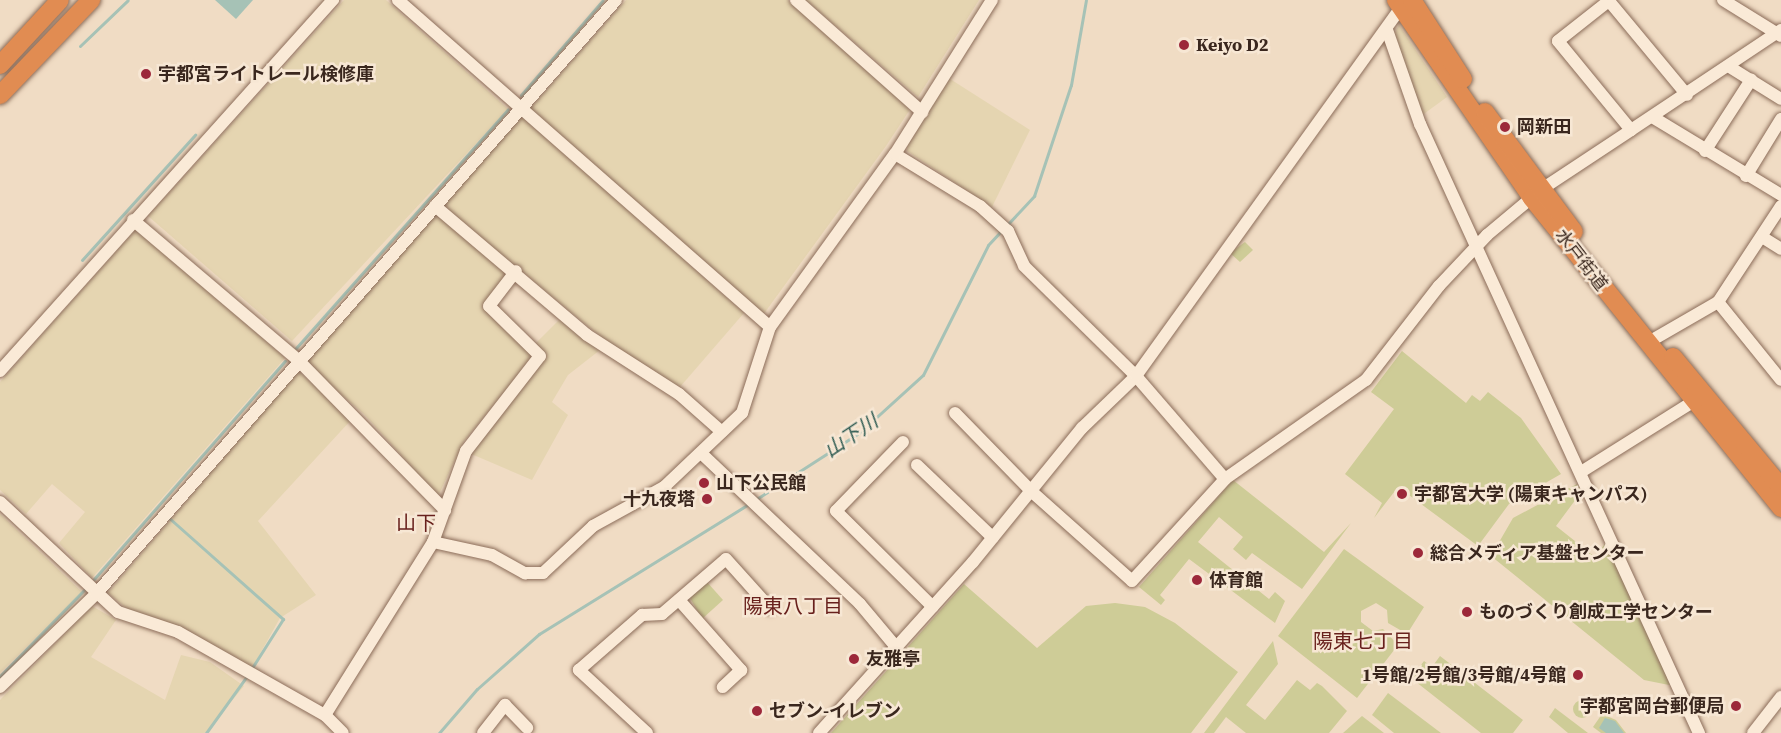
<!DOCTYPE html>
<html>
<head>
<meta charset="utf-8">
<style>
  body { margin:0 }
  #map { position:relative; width:1781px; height:733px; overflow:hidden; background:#f0dcc4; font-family:"Source Serif 4","Noto Sans JP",serif }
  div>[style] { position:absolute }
  .farmland>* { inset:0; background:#e5d5b1 }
  .green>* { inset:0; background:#cecc97 }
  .round { border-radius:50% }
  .water>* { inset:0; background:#a6c2b6 }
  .stream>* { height:3px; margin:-1.5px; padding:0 1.5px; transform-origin:1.5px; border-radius:1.5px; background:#a6c2b6 }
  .roads { filter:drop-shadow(0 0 2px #8b6c59) drop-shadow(0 0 2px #8b6c59) }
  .minor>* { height:12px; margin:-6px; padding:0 6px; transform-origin:6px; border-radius:6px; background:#faead7 }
  .highway>* { height:18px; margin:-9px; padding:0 9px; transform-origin:9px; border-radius:9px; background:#e18c52 }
  .dots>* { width:16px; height:16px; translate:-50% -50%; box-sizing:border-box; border:3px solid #f7e7d4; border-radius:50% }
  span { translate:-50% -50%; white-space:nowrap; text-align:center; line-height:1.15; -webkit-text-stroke:5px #f7e7d4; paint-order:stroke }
  .poi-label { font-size:18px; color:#3a271e; font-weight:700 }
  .left { translate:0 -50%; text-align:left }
  .right { translate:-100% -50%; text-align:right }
  .street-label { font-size:18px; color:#3a271e }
  .water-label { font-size:20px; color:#2d5a51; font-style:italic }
  .neighbourhood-label { font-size:20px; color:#68201c }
</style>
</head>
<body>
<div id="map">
  <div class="farmland">
    <div style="clip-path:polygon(344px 0,386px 0,508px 109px,292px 341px,148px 216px)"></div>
    <div style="clip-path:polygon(626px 0,788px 0,907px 102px,909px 111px,886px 146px,763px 315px,530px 109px)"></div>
    <div style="clip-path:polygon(806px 0,979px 0,918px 97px)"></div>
    <div style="clip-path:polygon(1399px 25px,1447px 97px,1421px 116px,1394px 34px)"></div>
    <div style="clip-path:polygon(947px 77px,1030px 130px,992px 207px,907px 151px,908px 134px)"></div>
    <div style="clip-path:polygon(522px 116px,744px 313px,680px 387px,607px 342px,443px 206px)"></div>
    <div style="clip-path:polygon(437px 212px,510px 273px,485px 305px,535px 355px,464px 441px,438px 496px,364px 414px,304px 363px)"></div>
    <div style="clip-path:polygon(137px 228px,285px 358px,92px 578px,59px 543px,85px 512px,52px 484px,26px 514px,0 490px,0 382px)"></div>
    <div style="clip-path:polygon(562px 317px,600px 350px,568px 375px,552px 402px,568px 415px,532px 480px,469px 453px,545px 356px,534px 345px)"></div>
    <div style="clip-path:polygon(298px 371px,352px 419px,258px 521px,316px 595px,280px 618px,251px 670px,188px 631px,131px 612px,108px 593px)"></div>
    <div style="clip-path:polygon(0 514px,82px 592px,0 673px)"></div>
    <div style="clip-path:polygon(92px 606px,116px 620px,91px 657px,165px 700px,181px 655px,210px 662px,244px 686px,205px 733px,0 733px,0 700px)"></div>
  </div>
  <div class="green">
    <div style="clip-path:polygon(1245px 242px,1253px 250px,1240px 262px,1230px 253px)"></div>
    <div style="clip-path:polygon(1402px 351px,1466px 403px,1472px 395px,1480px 401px,1488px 392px,1521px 418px,1561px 474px,1509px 504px,1478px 546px,1398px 487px,1374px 518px,1382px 503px,1345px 474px,1394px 409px,1371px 392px)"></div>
    <div style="clip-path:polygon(1233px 480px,1324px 552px,1351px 523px,1302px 589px,1252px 553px,1246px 560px,1233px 549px,1243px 537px,1219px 517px,1198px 542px,1269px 599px,1275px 592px,1285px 601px,1275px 623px,1189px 559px,1160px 595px,1165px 600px,1161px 605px,1139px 587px)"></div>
    <div style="clip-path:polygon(1577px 484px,1582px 491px,1556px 526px,1595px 557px,1607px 541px,1673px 679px,1669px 685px,1644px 680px,1491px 556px,1513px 518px)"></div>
    <div style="clip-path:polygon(1344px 549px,1424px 607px,1407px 634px,1388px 623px,1387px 610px,1376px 603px,1361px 611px,1361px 622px,1373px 631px,1383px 629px,1398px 645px,1357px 698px,1278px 636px)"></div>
    <div style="clip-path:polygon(707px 582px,723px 600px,702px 619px,690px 598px)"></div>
    <div style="clip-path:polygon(964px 584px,1037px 648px,1086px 606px,1115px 603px,1145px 607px,1175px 623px,1238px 672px,1191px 733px,831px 733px)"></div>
    <div style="clip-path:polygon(1273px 641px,1278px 664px,1246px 705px,1265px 720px,1297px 680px,1310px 690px,1317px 683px,1322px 686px,1347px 711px,1329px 733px,1246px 733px,1226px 717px,1214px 733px,1204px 733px)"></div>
    <div style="clip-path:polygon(1440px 656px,1523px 720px,1513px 733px,1481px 733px,1411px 678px,1424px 661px,1432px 667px)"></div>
    <div style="clip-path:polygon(1388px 693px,1441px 733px,1394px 733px,1372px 715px)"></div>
    <div class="round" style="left:1573px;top:700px;width:18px;height:18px"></div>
    <div style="clip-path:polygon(1555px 708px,1588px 733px,1568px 733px,1549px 717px)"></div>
    <div style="clip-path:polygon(1602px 714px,1616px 720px,1626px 733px,1601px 733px,1593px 727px)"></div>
    <div style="clip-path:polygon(1362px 716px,1384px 733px,1343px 733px)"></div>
  </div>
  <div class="water">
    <div style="clip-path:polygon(215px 0,253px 0,236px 19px)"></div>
    <div style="clip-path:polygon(1605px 718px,1615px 721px,1624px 733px,1606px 733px,1599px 728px)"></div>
  </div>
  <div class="stream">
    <div style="left:80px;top:46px;width:66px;rotate:-43.8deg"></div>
    <div style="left:521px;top:95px;width:125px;rotate:-49.2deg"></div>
    <div style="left:1007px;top:225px;width:40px;rotate:-47deg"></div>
    <div style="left:1034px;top:196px;width:117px;rotate:-71.6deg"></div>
    <div style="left:1071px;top:85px;width:86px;rotate:-80deg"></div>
    <div style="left:82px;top:260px;width:169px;rotate:-47.9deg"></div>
    <div style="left:296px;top:348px;width:319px;rotate:-48.4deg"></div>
    <div style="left:755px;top:500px;width:124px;rotate:-32.8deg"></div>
    <div style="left:859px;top:433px;width:86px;rotate:-42.2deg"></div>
    <div style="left:923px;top:375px;width:145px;rotate:-63.4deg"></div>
    <div style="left:988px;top:245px;width:21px;rotate:-47deg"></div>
    <div style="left:168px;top:517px;width:154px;rotate:41.6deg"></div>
    <div style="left:283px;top:619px;width:62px;rotate:122.4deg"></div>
    <div style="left:94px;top:579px;width:290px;rotate:-48.8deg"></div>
    <div style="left:0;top:676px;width:122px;rotate:-45.7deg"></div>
    <div style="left:206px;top:733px;width:70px;rotate:-54.3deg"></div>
    <div style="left:439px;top:733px;width:58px;rotate:-49.2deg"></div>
    <div style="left:477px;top:689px;width:83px;rotate:-41.6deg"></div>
    <div style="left:539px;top:634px;width:247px;rotate:-31.8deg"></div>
  </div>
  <div class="roads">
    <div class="minor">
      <div style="left:398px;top:0;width:495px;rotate:41.3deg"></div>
      <div style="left:796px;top:0;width:169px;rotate:41.6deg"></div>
      <div style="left:1723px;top:0;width:68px;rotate:31.8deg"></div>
      <div style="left:1609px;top:1px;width:122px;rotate:50.3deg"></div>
      <div style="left:1387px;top:30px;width:100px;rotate:70.7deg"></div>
      <div style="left:1420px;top:124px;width:670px;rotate:65.39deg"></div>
      <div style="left:1728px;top:66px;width:62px;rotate:31.9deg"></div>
      <div style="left:1654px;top:118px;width:149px;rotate:31.2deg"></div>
      <div style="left:1631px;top:130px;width:180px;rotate:-33.7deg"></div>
      <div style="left:1705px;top:151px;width:85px;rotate:-57.1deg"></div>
      <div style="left:895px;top:154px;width:100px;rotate:31.5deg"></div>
      <div style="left:980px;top:206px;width:38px;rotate:42deg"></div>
      <div style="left:1008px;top:231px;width:38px;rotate:65deg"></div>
      <div style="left:1024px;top:266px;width:157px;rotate:44.5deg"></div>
      <div style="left:1136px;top:376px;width:136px;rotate:49.2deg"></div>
      <div style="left:1746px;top:176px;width:67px;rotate:-58.4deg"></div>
      <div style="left:435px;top:206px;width:199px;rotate:40.3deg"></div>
      <div style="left:587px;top:335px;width:109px;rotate:32.7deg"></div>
      <div style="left:679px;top:394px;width:57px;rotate:41.5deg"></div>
      <div style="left:133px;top:220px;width:218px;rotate:40.3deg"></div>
      <div style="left:299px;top:361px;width:209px;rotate:45.6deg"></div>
      <div style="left:1762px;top:237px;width:22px;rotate:32deg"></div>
      <div style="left:1718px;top:302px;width:115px;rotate:-56.7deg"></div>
      <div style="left:1647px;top:343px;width:82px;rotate:-30deg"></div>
      <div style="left:1718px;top:302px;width:100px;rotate:51.1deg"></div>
      <div style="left:0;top:371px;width:499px;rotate:-48.1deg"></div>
      <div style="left:955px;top:413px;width:109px;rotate:45.7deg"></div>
      <div style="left:1031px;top:491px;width:135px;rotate:41.7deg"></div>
      <div style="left:1132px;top:581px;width:138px;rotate:-47.6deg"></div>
      <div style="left:1225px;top:479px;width:172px;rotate:-35.1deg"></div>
      <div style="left:1366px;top:380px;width:119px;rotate:-52.2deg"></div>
      <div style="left:1439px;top:286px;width:70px;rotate:-46.7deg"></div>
      <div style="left:1487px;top:235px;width:72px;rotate:-39.9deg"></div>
      <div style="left:1542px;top:189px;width:107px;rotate:-33.5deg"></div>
      <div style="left:1631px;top:130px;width:115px;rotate:-129.4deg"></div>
      <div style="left:1558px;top:41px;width:66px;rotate:-38.3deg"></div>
      <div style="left:903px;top:442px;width:96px;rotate:134.2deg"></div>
      <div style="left:836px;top:511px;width:136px;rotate:44.7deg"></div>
      <div style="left:701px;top:453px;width:219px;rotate:43.5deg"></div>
      <div style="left:860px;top:604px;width:56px;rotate:50.1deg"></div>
      <div style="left:917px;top:465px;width:105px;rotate:43.8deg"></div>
      <div style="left:1581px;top:472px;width:139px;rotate:-32.1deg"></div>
      <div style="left:0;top:502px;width:161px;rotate:43deg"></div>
      <div style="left:118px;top:612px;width:63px;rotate:18.4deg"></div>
      <div style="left:178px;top:632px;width:169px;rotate:29.5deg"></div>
      <div style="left:325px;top:715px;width:25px;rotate:45deg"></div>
      <div style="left:433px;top:542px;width:97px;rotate:-70.1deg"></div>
      <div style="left:466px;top:451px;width:120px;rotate:-52.1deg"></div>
      <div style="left:540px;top:356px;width:71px;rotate:-135.6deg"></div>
      <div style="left:489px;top:306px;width:44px;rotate:-52.4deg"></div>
      <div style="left:679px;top:600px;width:94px;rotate:48.5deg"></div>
      <div style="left:741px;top:670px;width:25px;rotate:137deg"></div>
      <div style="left:0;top:687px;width:134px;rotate:-44.1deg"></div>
      <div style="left:96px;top:594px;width:789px;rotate:-48.8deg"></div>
      <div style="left:325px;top:715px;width:204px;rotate:-58deg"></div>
      <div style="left:433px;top:542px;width:60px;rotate:12.4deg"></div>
      <div style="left:492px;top:555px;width:38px;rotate:29deg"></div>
      <div style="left:525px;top:573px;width:18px"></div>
      <div style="left:543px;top:573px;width:69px;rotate:-43.2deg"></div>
      <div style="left:593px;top:526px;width:81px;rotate:-28.8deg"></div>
      <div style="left:664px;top:487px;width:108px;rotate:-43.5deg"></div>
      <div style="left:742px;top:413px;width:90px;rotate:-72deg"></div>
      <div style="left:770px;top:327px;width:213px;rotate:-54.2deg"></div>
      <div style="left:895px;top:154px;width:182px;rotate:-57.8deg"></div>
      <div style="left:483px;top:733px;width:36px;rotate:-52deg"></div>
      <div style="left:505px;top:705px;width:32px;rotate:46deg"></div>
      <div style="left:647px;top:733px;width:93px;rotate:-137.2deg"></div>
      <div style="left:579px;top:670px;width:84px;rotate:-41.1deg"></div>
      <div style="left:642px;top:615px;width:20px;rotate:-3deg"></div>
      <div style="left:662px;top:614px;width:84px;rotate:-40.7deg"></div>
      <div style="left:726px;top:559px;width:66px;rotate:48.1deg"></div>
      <div style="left:819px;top:733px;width:230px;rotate:-48deg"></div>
      <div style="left:973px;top:562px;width:173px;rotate:-50.9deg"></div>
      <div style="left:1082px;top:428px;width:75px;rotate:-43.9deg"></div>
      <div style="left:1136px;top:376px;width:459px;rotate:-54.3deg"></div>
      <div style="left:1753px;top:733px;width:46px;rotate:-52.1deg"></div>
    </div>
    <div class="highway">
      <div style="left:1396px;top:0;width:240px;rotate:55.5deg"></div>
      <div style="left:1532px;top:198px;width:398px;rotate:51.2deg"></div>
      <div style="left:1412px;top:0;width:94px;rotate:57.2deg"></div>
      <div style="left:0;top:65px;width:88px;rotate:-47.3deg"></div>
      <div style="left:0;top:95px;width:132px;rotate:-46.2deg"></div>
      <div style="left:1485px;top:112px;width:149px;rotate:53.4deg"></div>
      <div style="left:1673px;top:357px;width:169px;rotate:50.3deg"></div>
    </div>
  </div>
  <div class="dots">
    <div style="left:1184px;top:45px;background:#9c283a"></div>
    <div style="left:146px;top:74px;background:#9c283a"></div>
    <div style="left:1505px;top:127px;background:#9c283a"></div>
    <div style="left:704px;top:483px;background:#9c283a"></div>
    <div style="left:1402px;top:494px;background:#9c283a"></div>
    <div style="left:707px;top:499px;background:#9c283a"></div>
    <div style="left:1418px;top:553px;background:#9c283a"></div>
    <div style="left:1197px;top:580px;background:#9c283a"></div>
    <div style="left:1467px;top:612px;background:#9c283a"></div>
    <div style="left:854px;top:659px;background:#9c283a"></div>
    <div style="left:1578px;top:675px;background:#9c283a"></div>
    <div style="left:1736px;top:706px;background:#9c283a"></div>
    <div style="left:757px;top:711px;background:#9c283a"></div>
  </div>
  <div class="poi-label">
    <span class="left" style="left:1196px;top:45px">Keiyo D2</span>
    <span class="left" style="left:158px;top:74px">宇都宮ライトレール検修庫</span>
    <span class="left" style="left:1517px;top:127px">岡新田</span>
    <span class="left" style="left:716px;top:483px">山下公民館</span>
    <span class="left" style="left:1414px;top:494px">宇都宮大学 (陽東キャンパス)</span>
    <span class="right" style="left:695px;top:499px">十九夜塔</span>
    <span class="left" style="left:1430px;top:553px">総合メディア基盤センター</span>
    <span class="left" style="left:1209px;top:580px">体育館</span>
    <span class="left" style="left:1479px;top:612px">ものづくり創成工学センター</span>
    <span class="left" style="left:866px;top:659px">友雅亭</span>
    <span class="right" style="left:1566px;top:675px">1号館/2号館/3号館/4号館</span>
    <span class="right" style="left:1724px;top:706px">宇都宮岡台郵便局</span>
    <span class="left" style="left:769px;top:711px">セブン-イレブン</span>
  </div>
  <div class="street-label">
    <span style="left:1581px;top:260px;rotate:52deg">水戸街道</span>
  </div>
  <div class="water-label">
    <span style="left:851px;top:436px;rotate:-34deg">山下川</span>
  </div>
  <div class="neighbourhood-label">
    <span style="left:416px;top:523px">山下</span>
    <span style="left:793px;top:606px">陽東八丁目</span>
    <span style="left:1363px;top:641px">陽東七丁目</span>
  </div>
</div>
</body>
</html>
